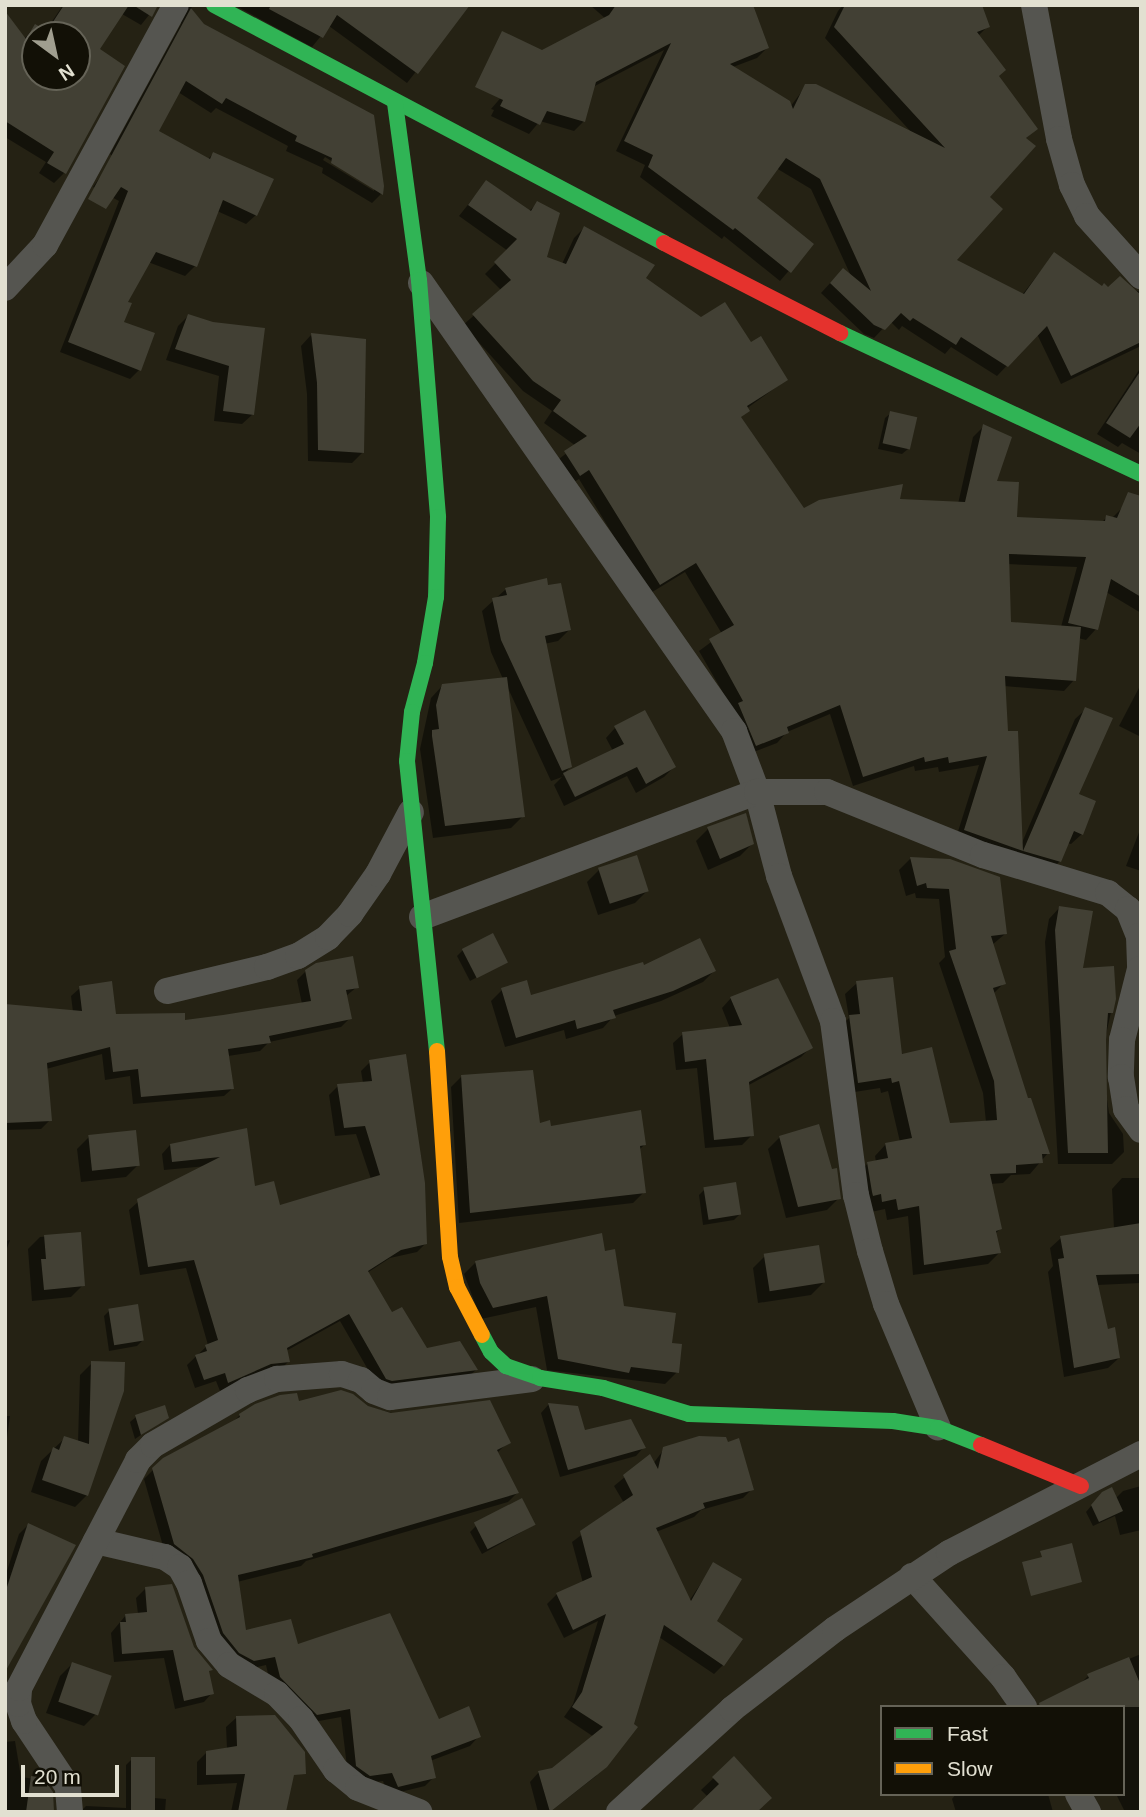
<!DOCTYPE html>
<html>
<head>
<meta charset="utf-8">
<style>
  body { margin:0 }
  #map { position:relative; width:1146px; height:1817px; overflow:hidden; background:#252214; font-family:Arial,sans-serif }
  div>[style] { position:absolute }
  .shadow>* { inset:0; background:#0007 }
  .building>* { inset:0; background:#424034; transform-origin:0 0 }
  .street>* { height:26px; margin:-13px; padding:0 13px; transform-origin:13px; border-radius:13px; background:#555550 }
  .fast>* { height:16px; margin:-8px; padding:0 8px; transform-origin:8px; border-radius:8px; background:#30b455 }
  .slow>* { height:16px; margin:-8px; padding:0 8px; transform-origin:8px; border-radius:8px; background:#ff9f0a }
  .jam>* { height:16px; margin:-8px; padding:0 8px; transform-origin:8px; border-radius:8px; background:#e5322d }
  span { translate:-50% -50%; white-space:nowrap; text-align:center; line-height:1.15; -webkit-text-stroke:5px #121006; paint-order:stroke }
  .frame { position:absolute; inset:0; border:7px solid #e2e0d1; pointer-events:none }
  .legend { position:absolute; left:880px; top:1705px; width:245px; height:91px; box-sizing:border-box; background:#121006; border:2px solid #656357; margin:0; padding:9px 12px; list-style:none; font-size:21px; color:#e2e0d1 }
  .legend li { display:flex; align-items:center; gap:14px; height:35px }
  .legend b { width:35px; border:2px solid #656357 }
  .north { position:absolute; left:21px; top:21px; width:70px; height:70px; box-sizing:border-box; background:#121006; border:2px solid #656357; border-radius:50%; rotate:147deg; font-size:19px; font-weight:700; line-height:28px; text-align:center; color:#e2e0d1 }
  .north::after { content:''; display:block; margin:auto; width:24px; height:32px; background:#a09e8f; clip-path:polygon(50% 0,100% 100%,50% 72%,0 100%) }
  .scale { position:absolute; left:21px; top:1765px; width:98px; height:32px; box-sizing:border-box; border:4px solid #e2e0d1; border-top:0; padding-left:9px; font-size:21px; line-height:24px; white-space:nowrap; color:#e2e0d1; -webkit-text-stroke:5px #121006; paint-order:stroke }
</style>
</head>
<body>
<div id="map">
  <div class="shadow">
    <div style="clip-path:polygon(evenodd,63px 5px,157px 5px,141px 25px,122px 14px,97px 50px,122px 67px,64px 173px,54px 183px,39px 173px,46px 162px,5px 137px,5px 20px,24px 39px,36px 26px,45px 32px,63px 5px,35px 35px,77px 35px,77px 77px,35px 77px,35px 35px)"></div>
    <div style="clip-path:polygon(evenodd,178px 5px,191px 5px,194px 18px,381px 194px,372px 203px,322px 173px,323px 168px,286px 151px,288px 146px,216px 108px,211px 113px,178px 92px,157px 132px,207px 160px,213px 154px,256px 215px,246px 224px,217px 211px,195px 266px,185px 276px,148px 262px,126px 302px,122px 323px,139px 370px,130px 379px,60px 352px,119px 201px,93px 187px,114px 157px,110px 154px,181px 24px,178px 5px,325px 157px,374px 187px,374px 191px,323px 160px,325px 157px)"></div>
    <div style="clip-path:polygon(234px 5px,468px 5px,407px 83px,329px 26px,312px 47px)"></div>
    <div style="clip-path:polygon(590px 5px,685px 5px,767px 48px,757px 58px,733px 67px,790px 107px,806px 86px,913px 134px,825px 38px,838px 11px,843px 5px,922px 5px,988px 26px,978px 36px,997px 76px,1036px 129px,1025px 139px,988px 198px,955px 260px,1022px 295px,1054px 254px,1102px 288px,1129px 289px,1141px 292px,1141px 346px,1061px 384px,1037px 334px,997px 376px,951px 347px,945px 354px,902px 326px,899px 330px,890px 321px,874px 338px,864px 334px,821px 293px,833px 280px,851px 276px,811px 189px,776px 168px,754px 198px,811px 245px,780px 281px,724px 236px,722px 239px,640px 177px,645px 165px,616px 151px,664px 50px,593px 87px,584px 121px,574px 131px,540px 121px,529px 134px,491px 116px,494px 110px,491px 109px,530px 64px,606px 19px)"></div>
    <div style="clip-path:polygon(evenodd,486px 182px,529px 211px,538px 203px,545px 258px,562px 264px,574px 238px,584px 228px,643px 279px,701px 319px,751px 345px,786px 380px,746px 409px,740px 418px,803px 510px,898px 501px,958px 504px,973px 437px,984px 426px,995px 483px,1015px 519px,1102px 522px,1107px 517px,1112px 518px,1123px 507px,1141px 514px,1141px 613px,1106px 592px,1096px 629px,1086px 640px,1078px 638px,1074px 680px,1064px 691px,1004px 686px,1006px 733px,1021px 845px,1075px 719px,1086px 709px,1077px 795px,1082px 834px,1071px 844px,1067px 843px,1060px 861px,1049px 872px,955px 841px,979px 765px,939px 772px,938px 767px,915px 771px,914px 766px,853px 786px,830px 714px,787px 732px,777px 743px,746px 755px,733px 710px,699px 651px,722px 634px,685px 572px,649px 594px,579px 479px,569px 485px,555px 462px,576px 446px,544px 423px,552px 411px,523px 391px,463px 325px,502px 291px,485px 274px,508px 251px,459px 216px,486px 182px,1007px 564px,1077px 567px,1061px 627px,1009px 624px,1007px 564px)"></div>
    <div style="clip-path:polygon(188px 316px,212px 324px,253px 414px,242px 424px,214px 421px,219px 376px,166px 360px,178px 326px)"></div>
    <div style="clip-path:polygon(311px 335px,363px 452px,352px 463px,308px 461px,307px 394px,301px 346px)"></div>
    <div style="clip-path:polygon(1141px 367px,1141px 454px,1122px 443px,1118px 447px,1097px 434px)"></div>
    <div style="clip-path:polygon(891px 413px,915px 418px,908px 449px,902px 454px,878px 449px,885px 418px)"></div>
    <div style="clip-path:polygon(506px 589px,569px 630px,558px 641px,544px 644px,570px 767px,562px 776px,613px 751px,606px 738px,615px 728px,674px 767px,664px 777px,636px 793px,627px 776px,564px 806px,554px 785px,562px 777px,551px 781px,507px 686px,523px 816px,511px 828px,433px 838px,420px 749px,431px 698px,443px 685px,503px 679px,491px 652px,482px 611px)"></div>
    <div style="clip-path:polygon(1141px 684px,1141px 737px,1119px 726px)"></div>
    <div style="clip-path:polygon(1141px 827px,1141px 871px,1126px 866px)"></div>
    <div style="clip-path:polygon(708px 829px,752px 844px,740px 856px,708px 870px,696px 841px)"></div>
    <div style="clip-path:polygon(910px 859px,950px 860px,1005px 934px,992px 945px,1004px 983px,993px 994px,1027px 1099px,1048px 1153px,1030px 1174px,1011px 1175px,1003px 1183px,990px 1184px,1000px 1229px,995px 1234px,999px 1253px,988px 1264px,913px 1275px,908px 1216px,887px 1220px,885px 1209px,871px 1212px,857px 1175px,868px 1163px,876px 1162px,875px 1156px,886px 1144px,900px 1142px,888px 1091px,881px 1093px,880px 1088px,848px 1093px,839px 1028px,849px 1018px,845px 994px,857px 983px,948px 1125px,986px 1122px,983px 1093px,939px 963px,945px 957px,939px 899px,916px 898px,915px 893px,906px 896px,899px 870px)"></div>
    <div style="clip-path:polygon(599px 870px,647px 891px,635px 903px,598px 915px,587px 882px)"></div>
    <div style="clip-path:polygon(1060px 907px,1081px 970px,1114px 999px,1105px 1039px,1104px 1079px,1109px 1113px,1123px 1134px,1124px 1152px,1112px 1164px,1058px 1164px,1045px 942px,1049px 919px)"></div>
    <div style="clip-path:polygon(463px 950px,505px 962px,470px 981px,457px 956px)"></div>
    <div style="clip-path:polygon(643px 967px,714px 971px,703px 982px,661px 1001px,614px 1016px,603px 1028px,566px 1039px,564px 1030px,505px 1047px,491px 1001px,502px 990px,530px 997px)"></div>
    <div style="clip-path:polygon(306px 971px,357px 987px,346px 996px,350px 1018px,341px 1027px,269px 1042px,260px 1051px,228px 1056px,233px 1088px,224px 1096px,133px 1104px,130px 1076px,105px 1080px,102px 1054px,46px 1069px,50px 1120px,41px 1129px,5px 1130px,5px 1006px,73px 1012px,71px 996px,80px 988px,115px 1015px,183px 1022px,302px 1004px,297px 980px)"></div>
    <div style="clip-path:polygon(731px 998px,810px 1048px,801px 1057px,747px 1086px,752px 1135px,742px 1145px,705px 1148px,697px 1068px,676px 1070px,673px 1043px,683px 1034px,730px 1028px,722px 1008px)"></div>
    <div style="clip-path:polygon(370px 1062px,426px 1243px,417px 1252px,390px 1258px,367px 1273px,392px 1315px,426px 1350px,476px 1370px,467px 1378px,378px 1387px,340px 1321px,286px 1351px,288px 1362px,280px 1370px,261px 1372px,220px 1391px,216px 1381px,195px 1388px,187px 1365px,208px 1345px,186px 1268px,140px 1275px,129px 1210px,139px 1201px,207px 1166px,164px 1170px,162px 1154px,170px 1145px,246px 1130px,254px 1189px,279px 1208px,371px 1179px,356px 1134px,335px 1136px,329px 1095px,338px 1086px,363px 1083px,361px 1071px)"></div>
    <div style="clip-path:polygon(462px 1076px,538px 1125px,644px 1145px,639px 1150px,644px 1192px,633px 1203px,459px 1223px,451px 1087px)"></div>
    <div style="clip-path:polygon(89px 1137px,138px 1165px,126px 1177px,81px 1182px,77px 1149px)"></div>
    <div style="clip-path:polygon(780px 1137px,839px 1198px,827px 1210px,786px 1218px,768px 1149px)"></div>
    <div style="clip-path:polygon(1122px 1178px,1141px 1178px,1141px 1283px,1097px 1285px,1107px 1331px,1119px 1358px,1108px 1368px,1064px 1377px,1048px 1272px,1053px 1266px,1050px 1248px,1061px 1238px,1114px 1229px,1112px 1189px)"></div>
    <div style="clip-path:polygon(705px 1189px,739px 1215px,734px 1220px,703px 1225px,699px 1195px)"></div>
    <div style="clip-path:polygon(79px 1234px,83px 1285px,71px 1297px,32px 1301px,28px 1249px,40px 1237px)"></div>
    <div style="clip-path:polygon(10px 1240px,5px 1254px,5px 1241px)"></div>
    <div style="clip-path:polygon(604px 1253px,622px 1308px,670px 1344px,677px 1372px,665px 1384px,547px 1370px,536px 1307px,481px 1319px,464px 1274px,475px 1263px)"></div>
    <div style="clip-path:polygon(765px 1256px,823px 1283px,811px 1295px,758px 1303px,753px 1268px)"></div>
    <div style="clip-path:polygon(109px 1311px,142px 1341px,137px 1346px,109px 1351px,104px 1316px)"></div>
    <div style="clip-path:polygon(92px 1363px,123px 1364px,87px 1495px,75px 1507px,31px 1492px,41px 1461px,65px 1438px,78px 1442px,80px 1375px)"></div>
    <div style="clip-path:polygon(298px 1403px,368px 1407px,508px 1442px,497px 1453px,517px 1493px,508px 1502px,306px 1561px,301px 1566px,237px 1582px,245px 1633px,297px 1647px,438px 1721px,479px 1736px,470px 1746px,430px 1761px,434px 1777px,425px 1786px,388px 1795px,383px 1781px,360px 1784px,348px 1775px,341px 1717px,308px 1723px,271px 1687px,266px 1665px,244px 1670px,165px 1553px,144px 1479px,164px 1459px,231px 1424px,240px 1415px)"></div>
    <div style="clip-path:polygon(549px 1404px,584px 1432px,630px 1421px,644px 1447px,636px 1456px,560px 1477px,541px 1413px)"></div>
    <div style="clip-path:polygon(5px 1416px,10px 1416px,5px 1452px)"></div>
    <div style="clip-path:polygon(136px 1417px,167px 1417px,135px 1439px,130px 1422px)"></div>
    <div style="clip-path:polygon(664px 1449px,752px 1489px,743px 1498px,701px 1510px,694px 1517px,656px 1532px,689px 1601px,714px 1564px,714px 1621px,723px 1665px,714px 1674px,659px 1637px,596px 1776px,550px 1812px,538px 1812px,530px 1782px,539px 1772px,552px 1769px,594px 1737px,564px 1717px,573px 1704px,598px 1621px,564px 1638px,547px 1604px,557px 1594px,583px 1583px,572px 1542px,624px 1503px,614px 1486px,649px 1457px,653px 1464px)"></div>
    <div style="clip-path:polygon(1141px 1486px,1141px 1530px,1120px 1535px,1115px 1516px,1093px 1526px,1086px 1512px,1096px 1500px,1115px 1499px,1123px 1491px)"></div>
    <div style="clip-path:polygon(28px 1525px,5px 1650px,5px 1577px,19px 1534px)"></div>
    <div style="clip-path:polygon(534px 1525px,482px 1554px,470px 1532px,476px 1526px)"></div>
    <div style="clip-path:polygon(145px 1589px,210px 1670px,208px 1672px,212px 1693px,204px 1702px,175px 1709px,164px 1658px,114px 1662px,111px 1633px,126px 1615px,138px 1614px,136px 1598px)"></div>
    <div style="clip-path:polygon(1141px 1654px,1141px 1812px,1125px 1812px,1116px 1794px,1123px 1794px,1123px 1707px,1079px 1685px,1088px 1676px)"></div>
    <div style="clip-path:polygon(72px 1664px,96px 1714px,84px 1726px,46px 1713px,60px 1676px)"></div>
    <div style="clip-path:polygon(236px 1718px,293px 1768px,283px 1812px,231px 1812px,237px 1783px,197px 1785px,197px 1762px,207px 1752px,227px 1749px,226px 1727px)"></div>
    <div style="clip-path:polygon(15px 1741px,21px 1777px,42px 1780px,53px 1812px,5px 1812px,5px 1742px)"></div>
    <div style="clip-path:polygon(132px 1759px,154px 1798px,166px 1799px,165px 1812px,80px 1812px,86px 1806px,126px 1808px,126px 1765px)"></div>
    <div style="clip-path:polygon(734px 1759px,770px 1798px,708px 1797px,701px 1790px)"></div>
    <div style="clip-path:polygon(956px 1794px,1048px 1794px,1053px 1812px,956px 1812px,952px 1799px)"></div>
  </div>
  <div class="building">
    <div style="clip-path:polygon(evenodd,64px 5px,129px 5px,100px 49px,125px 66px,66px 174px,47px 163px,54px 152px,5px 121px,5px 11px,26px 39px,35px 24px,47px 31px,64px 5px,35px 35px,77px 35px,77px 77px,35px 77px,35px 35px)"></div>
    <div style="clip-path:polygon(133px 5px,158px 5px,152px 17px)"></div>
    <div style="clip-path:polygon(271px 5px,470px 5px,418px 74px,337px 15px,323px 38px,269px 9px)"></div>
    <div style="clip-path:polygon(616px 5px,753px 5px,769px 48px,730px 64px,790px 101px,793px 109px,805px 84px,816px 84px,945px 148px,834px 27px,845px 5px,982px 5px,990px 27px,977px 32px,1006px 70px,999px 76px,1038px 129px,1026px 138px,1036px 146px,990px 197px,1003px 209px,957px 260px,1024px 294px,1054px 252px,1102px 286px,1104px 283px,1108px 287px,1120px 276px,1141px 295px,1141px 342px,1071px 376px,1047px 326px,1008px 367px,961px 337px,956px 345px,913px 318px,910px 321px,901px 313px,885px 330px,874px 325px,830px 283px,843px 268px,871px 291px,820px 179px,786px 158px,757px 198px,814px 244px,791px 273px,735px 228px,733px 230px,648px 167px,653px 155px,624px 141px,671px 43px,596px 82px,585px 122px,547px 111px,540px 125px,500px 106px,503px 100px,475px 87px,502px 31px,542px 50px,609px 15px)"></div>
    <div style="clip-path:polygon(191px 8px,204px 24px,374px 115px,384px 186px,383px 195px,331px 163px,332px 158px,295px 141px,297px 136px,226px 98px,222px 104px,186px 81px,159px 131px,210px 159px,213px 152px,274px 179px,257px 216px,223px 200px,197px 267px,156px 252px,128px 302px,132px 303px,124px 322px,155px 333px,141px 371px,68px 342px,128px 191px,121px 187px,106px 209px,88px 199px)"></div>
    <div style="clip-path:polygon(486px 180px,531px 211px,537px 201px,560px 213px,547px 257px,566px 264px,584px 226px,655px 265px,646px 278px,701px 317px,725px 302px,751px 342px,761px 336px,788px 380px,747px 406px,750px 411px,741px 417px,804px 508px,819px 500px,903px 484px,900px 499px,965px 502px,983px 424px,1012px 437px,997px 481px,1019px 482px,1017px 517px,1105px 521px,1106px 515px,1117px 518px,1128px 492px,1141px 496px,1141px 597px,1111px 579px,1098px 630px,1068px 623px,1086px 557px,1009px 554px,1011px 622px,1081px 627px,1076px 681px,1005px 676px,1008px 731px,1018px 731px,1023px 851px,964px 830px,987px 756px,949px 763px,948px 757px,925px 762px,924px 757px,863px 777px,840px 705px,787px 727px,789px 733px,756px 746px,738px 703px,743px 701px,709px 639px,734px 625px,696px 563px,660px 585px,589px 470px,580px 476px,564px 451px,587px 436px,553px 411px,561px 400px,533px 381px,472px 314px,511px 280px,494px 262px,517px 239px,468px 205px)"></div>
    <div style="clip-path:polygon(188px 314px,213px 322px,265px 328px,254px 415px,223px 411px,229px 366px,175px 349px)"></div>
    <div style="clip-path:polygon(311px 333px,366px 339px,364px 453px,318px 450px,317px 383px)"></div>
    <div style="clip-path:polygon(1141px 370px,1141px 423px,1130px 438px,1106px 423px)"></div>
    <div style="left:890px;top:411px;width:28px;height:33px;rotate:13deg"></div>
    <div style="clip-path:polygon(547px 578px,548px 585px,561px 583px,571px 630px,545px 636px,572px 767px,562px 771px,501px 640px,492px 598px,507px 595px,505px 588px)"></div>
    <div style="clip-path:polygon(507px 677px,525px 817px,445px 826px,432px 736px,432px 730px,439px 729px,436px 705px,442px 684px)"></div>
    <div style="clip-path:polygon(1085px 707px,1113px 718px,1079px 794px,1096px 801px,1083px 835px,1074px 831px,1061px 862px,1023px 851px)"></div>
    <div style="clip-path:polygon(645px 710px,676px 767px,646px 784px,637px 767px,575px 797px,563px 773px,624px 744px,614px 726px)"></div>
    <div style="clip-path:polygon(746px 813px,754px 844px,720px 859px,707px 827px)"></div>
    <div style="left:637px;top:855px;width:38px;height:41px;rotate:72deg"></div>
    <div style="clip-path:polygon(910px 857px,950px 859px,1000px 877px,1007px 934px,991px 936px,1006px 984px,993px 988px,1028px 1098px,1031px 1098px,1050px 1154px,1042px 1154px,1043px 1163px,1016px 1165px,1016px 1173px,990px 1174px,1002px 1229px,996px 1231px,1001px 1253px,924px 1265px,919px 1206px,898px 1210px,896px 1199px,882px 1202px,881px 1194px,873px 1196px,872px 1192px,867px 1162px,888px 1158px,885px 1143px,912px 1138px,899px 1081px,892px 1083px,891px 1078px,858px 1083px,849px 1015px,860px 1014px,856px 981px,893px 977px,902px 1054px,932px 1047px,950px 1123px,997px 1120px,994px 1081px,949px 951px,956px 949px,949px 889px,927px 888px,926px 883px,917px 886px)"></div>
    <div style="clip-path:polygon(1059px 906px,1093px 911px,1083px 968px,1114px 966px,1116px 999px,1113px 1013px,1108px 1013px,1106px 1040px,1108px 1153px,1068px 1153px,1055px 930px)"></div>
    <div style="left:493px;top:933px;width:33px;height:35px;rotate:63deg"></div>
    <div style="clip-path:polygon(700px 938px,716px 971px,673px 991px,613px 1010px,616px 1018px,577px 1029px,575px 1020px,516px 1038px,501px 988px,527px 980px,531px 995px,643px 962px,644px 965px)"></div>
    <div style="clip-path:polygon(353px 956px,359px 988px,346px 990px,352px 1019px,269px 1036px,271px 1043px,228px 1049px,234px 1089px,141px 1097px,138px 1069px,113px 1072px,110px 1047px,47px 1063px,52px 1121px,5px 1123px,5px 1004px,82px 1011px,79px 986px,112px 981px,116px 1014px,185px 1013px,185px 1020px,223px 1015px,311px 1001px,305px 970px,316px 963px)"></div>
    <div style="clip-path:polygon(778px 978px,813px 1048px,749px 1082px,754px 1136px,714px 1140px,706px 1059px,685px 1062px,682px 1032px,742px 1025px,730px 997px)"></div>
    <div style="clip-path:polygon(406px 1054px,425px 1183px,427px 1244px,401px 1250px,368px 1271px,392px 1312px,402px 1307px,427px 1348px,460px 1341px,478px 1370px,392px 1381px,386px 1379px,349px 1314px,287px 1348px,290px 1362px,271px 1364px,228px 1383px,225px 1373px,204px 1380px,195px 1355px,207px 1351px,205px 1345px,218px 1340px,194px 1260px,148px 1267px,137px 1199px,220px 1157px,172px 1162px,170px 1144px,247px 1128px,255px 1186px,274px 1181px,280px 1205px,380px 1175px,365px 1126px,344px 1128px,337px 1084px,372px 1081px,369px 1060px)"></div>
    <div style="clip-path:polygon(533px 1070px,540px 1123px,550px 1120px,551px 1126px,641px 1110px,646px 1145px,640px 1146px,646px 1193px,470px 1213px,461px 1075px)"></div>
    <div style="clip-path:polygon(819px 1124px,832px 1169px,837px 1168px,841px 1199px,798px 1207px,779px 1136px)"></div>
    <div style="left:136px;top:1130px;width:36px;height:48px;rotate:84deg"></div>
    <div style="left:736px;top:1182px;width:33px;height:33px;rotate:81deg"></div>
    <div style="clip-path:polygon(1141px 1223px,1141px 1274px,1096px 1275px,1108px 1329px,1115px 1327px,1120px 1358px,1074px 1368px,1058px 1259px,1064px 1258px,1060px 1236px)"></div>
    <div style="clip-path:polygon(81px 1232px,85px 1286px,44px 1290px,41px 1259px,46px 1259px,44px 1235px)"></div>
    <div style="clip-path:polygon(602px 1233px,605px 1251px,615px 1249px,624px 1306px,676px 1313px,672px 1343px,682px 1344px,679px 1373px,631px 1367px,629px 1373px,558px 1359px,547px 1296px,493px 1308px,480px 1283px,475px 1261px)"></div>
    <div style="left:819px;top:1245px;width:38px;height:56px;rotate:81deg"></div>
    <div style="left:138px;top:1304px;width:37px;height:30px;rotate:81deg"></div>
    <div style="clip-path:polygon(91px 1361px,125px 1362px,124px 1391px,88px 1496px,42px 1480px,53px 1447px,59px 1450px,64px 1436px,89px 1444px)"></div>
    <div style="clip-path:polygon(341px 1390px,353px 1394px,368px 1406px,391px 1413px,490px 1400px,511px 1443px,497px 1450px,519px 1493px,312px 1554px,313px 1557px,238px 1575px,246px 1630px,291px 1619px,298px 1644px,390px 1613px,439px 1719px,469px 1706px,481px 1737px,431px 1756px,436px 1778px,398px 1787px,392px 1773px,370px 1776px,356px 1766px,350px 1709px,317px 1715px,280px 1677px,275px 1657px,254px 1661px,239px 1653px,223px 1633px,203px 1575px,193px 1559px,174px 1544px,152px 1468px,163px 1458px,240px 1417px,239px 1414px,255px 1404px,280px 1395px,297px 1393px,299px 1401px)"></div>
    <div style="clip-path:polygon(548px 1403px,578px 1406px,585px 1430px,631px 1419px,646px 1448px,568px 1470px)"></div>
    <div style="clip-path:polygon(165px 1405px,169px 1418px,141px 1435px,135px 1415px)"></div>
    <div style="clip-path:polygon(699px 1436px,726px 1437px,728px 1442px,739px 1438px,754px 1490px,703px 1503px,705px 1508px,656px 1528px,691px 1601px,713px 1562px,742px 1579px,717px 1621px,743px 1639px,724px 1666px,664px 1625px,634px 1724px,638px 1727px,607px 1767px,550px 1812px,538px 1771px,552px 1768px,603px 1727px,572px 1707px,582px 1692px,606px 1614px,573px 1630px,556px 1593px,592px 1577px,580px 1531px,633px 1495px,623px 1475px,650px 1454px,658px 1469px,663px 1447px)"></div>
    <div style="clip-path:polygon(1112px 1487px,1123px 1511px,1099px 1522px,1091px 1505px,1102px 1492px)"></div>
    <div style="left:522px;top:1498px;width:30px;height:54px;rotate:63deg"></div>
    <div style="clip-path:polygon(28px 1523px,76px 1545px,5px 1672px,5px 1593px)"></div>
    <div style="clip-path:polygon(1072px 1543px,1082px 1582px,1031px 1596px,1022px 1562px,1042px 1557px,1040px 1551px)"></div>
    <div style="clip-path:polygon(172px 1584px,194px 1647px,213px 1670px,209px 1671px,214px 1694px,184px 1701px,173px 1650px,122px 1654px,120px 1622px,126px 1622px,125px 1614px,147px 1612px,145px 1587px)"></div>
    <div style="clip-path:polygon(1129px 1657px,1141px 1686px,1141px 1707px,1040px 1707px,1039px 1703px,1089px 1678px,1087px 1674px)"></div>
    <div style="left:72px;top:1662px;width:42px;height:42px;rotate:19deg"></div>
    <div style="clip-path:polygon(275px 1715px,305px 1752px,306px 1774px,294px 1775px,286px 1812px,238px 1812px,245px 1774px,206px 1775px,206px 1751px,237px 1746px,236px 1716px)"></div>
    <div style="clip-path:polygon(734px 1756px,772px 1798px,757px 1812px,690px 1812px,719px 1784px,712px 1777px)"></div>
    <div style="left:131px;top:1757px;width:24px;height:55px"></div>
    <div style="clip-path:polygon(31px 1776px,43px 1778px,53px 1792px,54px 1812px,26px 1812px)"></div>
  </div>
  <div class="street">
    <div style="left:1034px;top:5px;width:136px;rotate:79.4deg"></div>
    <div style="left:1059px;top:139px;width:48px;rotate:74.2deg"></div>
    <div style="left:1072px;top:185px;width:34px;rotate:64deg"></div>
    <div style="left:1087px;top:216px;width:81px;rotate:48deg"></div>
    <div style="left:421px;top:283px;width:547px;rotate:55.06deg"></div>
    <div style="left:734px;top:731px;width:65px;rotate:69.3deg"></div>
    <div style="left:757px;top:792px;width:87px;rotate:75.3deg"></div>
    <div style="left:779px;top:876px;width:155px;rotate:69.6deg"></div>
    <div style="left:833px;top:1021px;width:176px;rotate:82.5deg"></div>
    <div style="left:856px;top:1195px;width:58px;rotate:76deg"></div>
    <div style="left:870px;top:1251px;width:55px;rotate:73.2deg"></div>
    <div style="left:886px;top:1304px;width:134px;rotate:67.2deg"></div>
    <div style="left:5px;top:288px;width:59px;rotate:-47.1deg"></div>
    <div style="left:45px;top:245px;width:273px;rotate:-61.4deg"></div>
    <div style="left:422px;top:917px;width:358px;rotate:-20.5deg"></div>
    <div style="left:757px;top:792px;width:70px"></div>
    <div style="left:827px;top:792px;width:168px;rotate:22deg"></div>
    <div style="left:983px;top:855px;width:131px;rotate:16.9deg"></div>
    <div style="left:1108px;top:893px;width:26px;rotate:39deg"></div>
    <div style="left:1128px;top:909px;width:29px;rotate:68deg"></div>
    <div style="left:1139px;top:936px;width:33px;rotate:88deg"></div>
    <div style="left:1140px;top:969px;width:73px;rotate:104.2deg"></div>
    <div style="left:1122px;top:1040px;width:37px;rotate:92deg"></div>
    <div style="left:1121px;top:1077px;width:32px;rotate:81deg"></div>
    <div style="left:1126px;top:1109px;width:26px;rotate:54deg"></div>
    <div style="left:167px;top:991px;width:103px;rotate:-13.5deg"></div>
    <div style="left:267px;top:967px;width:33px;rotate:-20deg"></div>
    <div style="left:298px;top:956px;width:36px;rotate:-32deg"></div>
    <div style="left:328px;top:937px;width:32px;rotate:-46deg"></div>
    <div style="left:350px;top:914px;width:49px;rotate:-55deg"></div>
    <div style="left:378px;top:874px;width:70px;rotate:-62deg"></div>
    <div style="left:96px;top:1541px;width:71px;rotate:13.1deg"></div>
    <div style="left:165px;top:1557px;width:18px;rotate:34deg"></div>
    <div style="left:180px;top:1567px;width:18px;rotate:61deg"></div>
    <div style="left:189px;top:1583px;width:61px;rotate:71deg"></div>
    <div style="left:209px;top:1641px;width:31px;rotate:50deg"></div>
    <div style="left:229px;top:1665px;width:56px;rotate:31.1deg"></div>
    <div style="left:277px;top:1694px;width:35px;rotate:46deg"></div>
    <div style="left:301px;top:1719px;width:62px;rotate:55.5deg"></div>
    <div style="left:336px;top:1770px;width:28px;rotate:39deg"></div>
    <div style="left:358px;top:1788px;width:66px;rotate:21.5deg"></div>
    <div style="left:912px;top:1576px;width:136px;rotate:48deg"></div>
    <div style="left:1003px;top:1677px;width:37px;rotate:55deg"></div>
    <div style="left:1078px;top:1794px;width:21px;rotate:61deg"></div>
    <div style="left:70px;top:1812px;width:25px;rotate:-95deg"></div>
    <div style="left:68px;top:1787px;width:79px;rotate:-123.7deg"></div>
    <div style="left:24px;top:1721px;width:18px;rotate:-109deg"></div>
    <div style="left:18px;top:1704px;width:16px;rotate:-86deg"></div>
    <div style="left:19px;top:1688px;width:257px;rotate:-62.4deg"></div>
    <div style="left:138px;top:1460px;width:21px;rotate:-45deg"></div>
    <div style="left:153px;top:1445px;width:110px;rotate:-30.1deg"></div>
    <div style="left:248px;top:1390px;width:31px;rotate:-21deg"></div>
    <div style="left:277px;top:1379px;width:65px;rotate:-4.4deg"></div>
    <div style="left:342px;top:1374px;width:20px;rotate:18deg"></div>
    <div style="left:361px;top:1380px;width:17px;rotate:40deg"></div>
    <div style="left:374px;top:1391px;width:17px;rotate:21deg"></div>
    <div style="left:390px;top:1397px;width:143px;rotate:-7.2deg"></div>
    <div style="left:619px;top:1812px;width:153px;rotate:-42.3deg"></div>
    <div style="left:732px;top:1709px;width:130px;rotate:-37.8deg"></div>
    <div style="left:835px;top:1629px;width:137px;rotate:-33.7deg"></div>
    <div style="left:949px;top:1553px;width:216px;rotate:-27.3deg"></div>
  </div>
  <div class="fast">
    <div style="left:214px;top:5px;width:509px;rotate:27.87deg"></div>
    <div style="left:395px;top:103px;width:179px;rotate:82.3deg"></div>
    <div style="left:419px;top:280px;width:238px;rotate:85.4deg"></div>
    <div style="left:438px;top:517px;width:80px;rotate:91.4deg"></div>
    <div style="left:436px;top:597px;width:67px;rotate:99.5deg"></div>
    <div style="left:425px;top:663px;width:51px;rotate:104.9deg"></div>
    <div style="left:412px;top:712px;width:49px;rotate:95.8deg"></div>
    <div style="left:407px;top:761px;width:292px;rotate:84.1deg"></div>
    <div style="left:840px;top:333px;width:332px;rotate:25.1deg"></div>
    <div style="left:482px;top:1335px;width:19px;rotate:62deg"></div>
    <div style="left:491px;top:1352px;width:21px;rotate:43deg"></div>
    <div style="left:506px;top:1366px;width:36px;rotate:19deg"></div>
    <div style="left:540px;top:1378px;width:64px;rotate:9deg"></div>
    <div style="left:603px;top:1388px;width:90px;rotate:16.8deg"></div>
    <div style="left:689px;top:1414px;width:204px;rotate:2deg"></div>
    <div style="left:893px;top:1421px;width:46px;rotate:8.8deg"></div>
    <div style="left:938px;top:1428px;width:46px;rotate:21.6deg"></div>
  </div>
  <div class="slow">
    <div style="left:437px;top:1051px;width:206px;rotate:86.4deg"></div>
    <div style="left:450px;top:1257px;width:31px;rotate:77deg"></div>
    <div style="left:457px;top:1287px;width:54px;rotate:62.5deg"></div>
  </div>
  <div class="jam">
    <div style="left:664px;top:243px;width:198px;rotate:27.1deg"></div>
    <div style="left:981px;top:1445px;width:108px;rotate:22.3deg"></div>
  </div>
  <div class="frame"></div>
  <ul class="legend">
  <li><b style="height:9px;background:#30b455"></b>Fast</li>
  <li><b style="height:9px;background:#ff9f0a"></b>Slow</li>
  </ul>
  <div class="north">N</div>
  <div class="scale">20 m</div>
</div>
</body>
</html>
